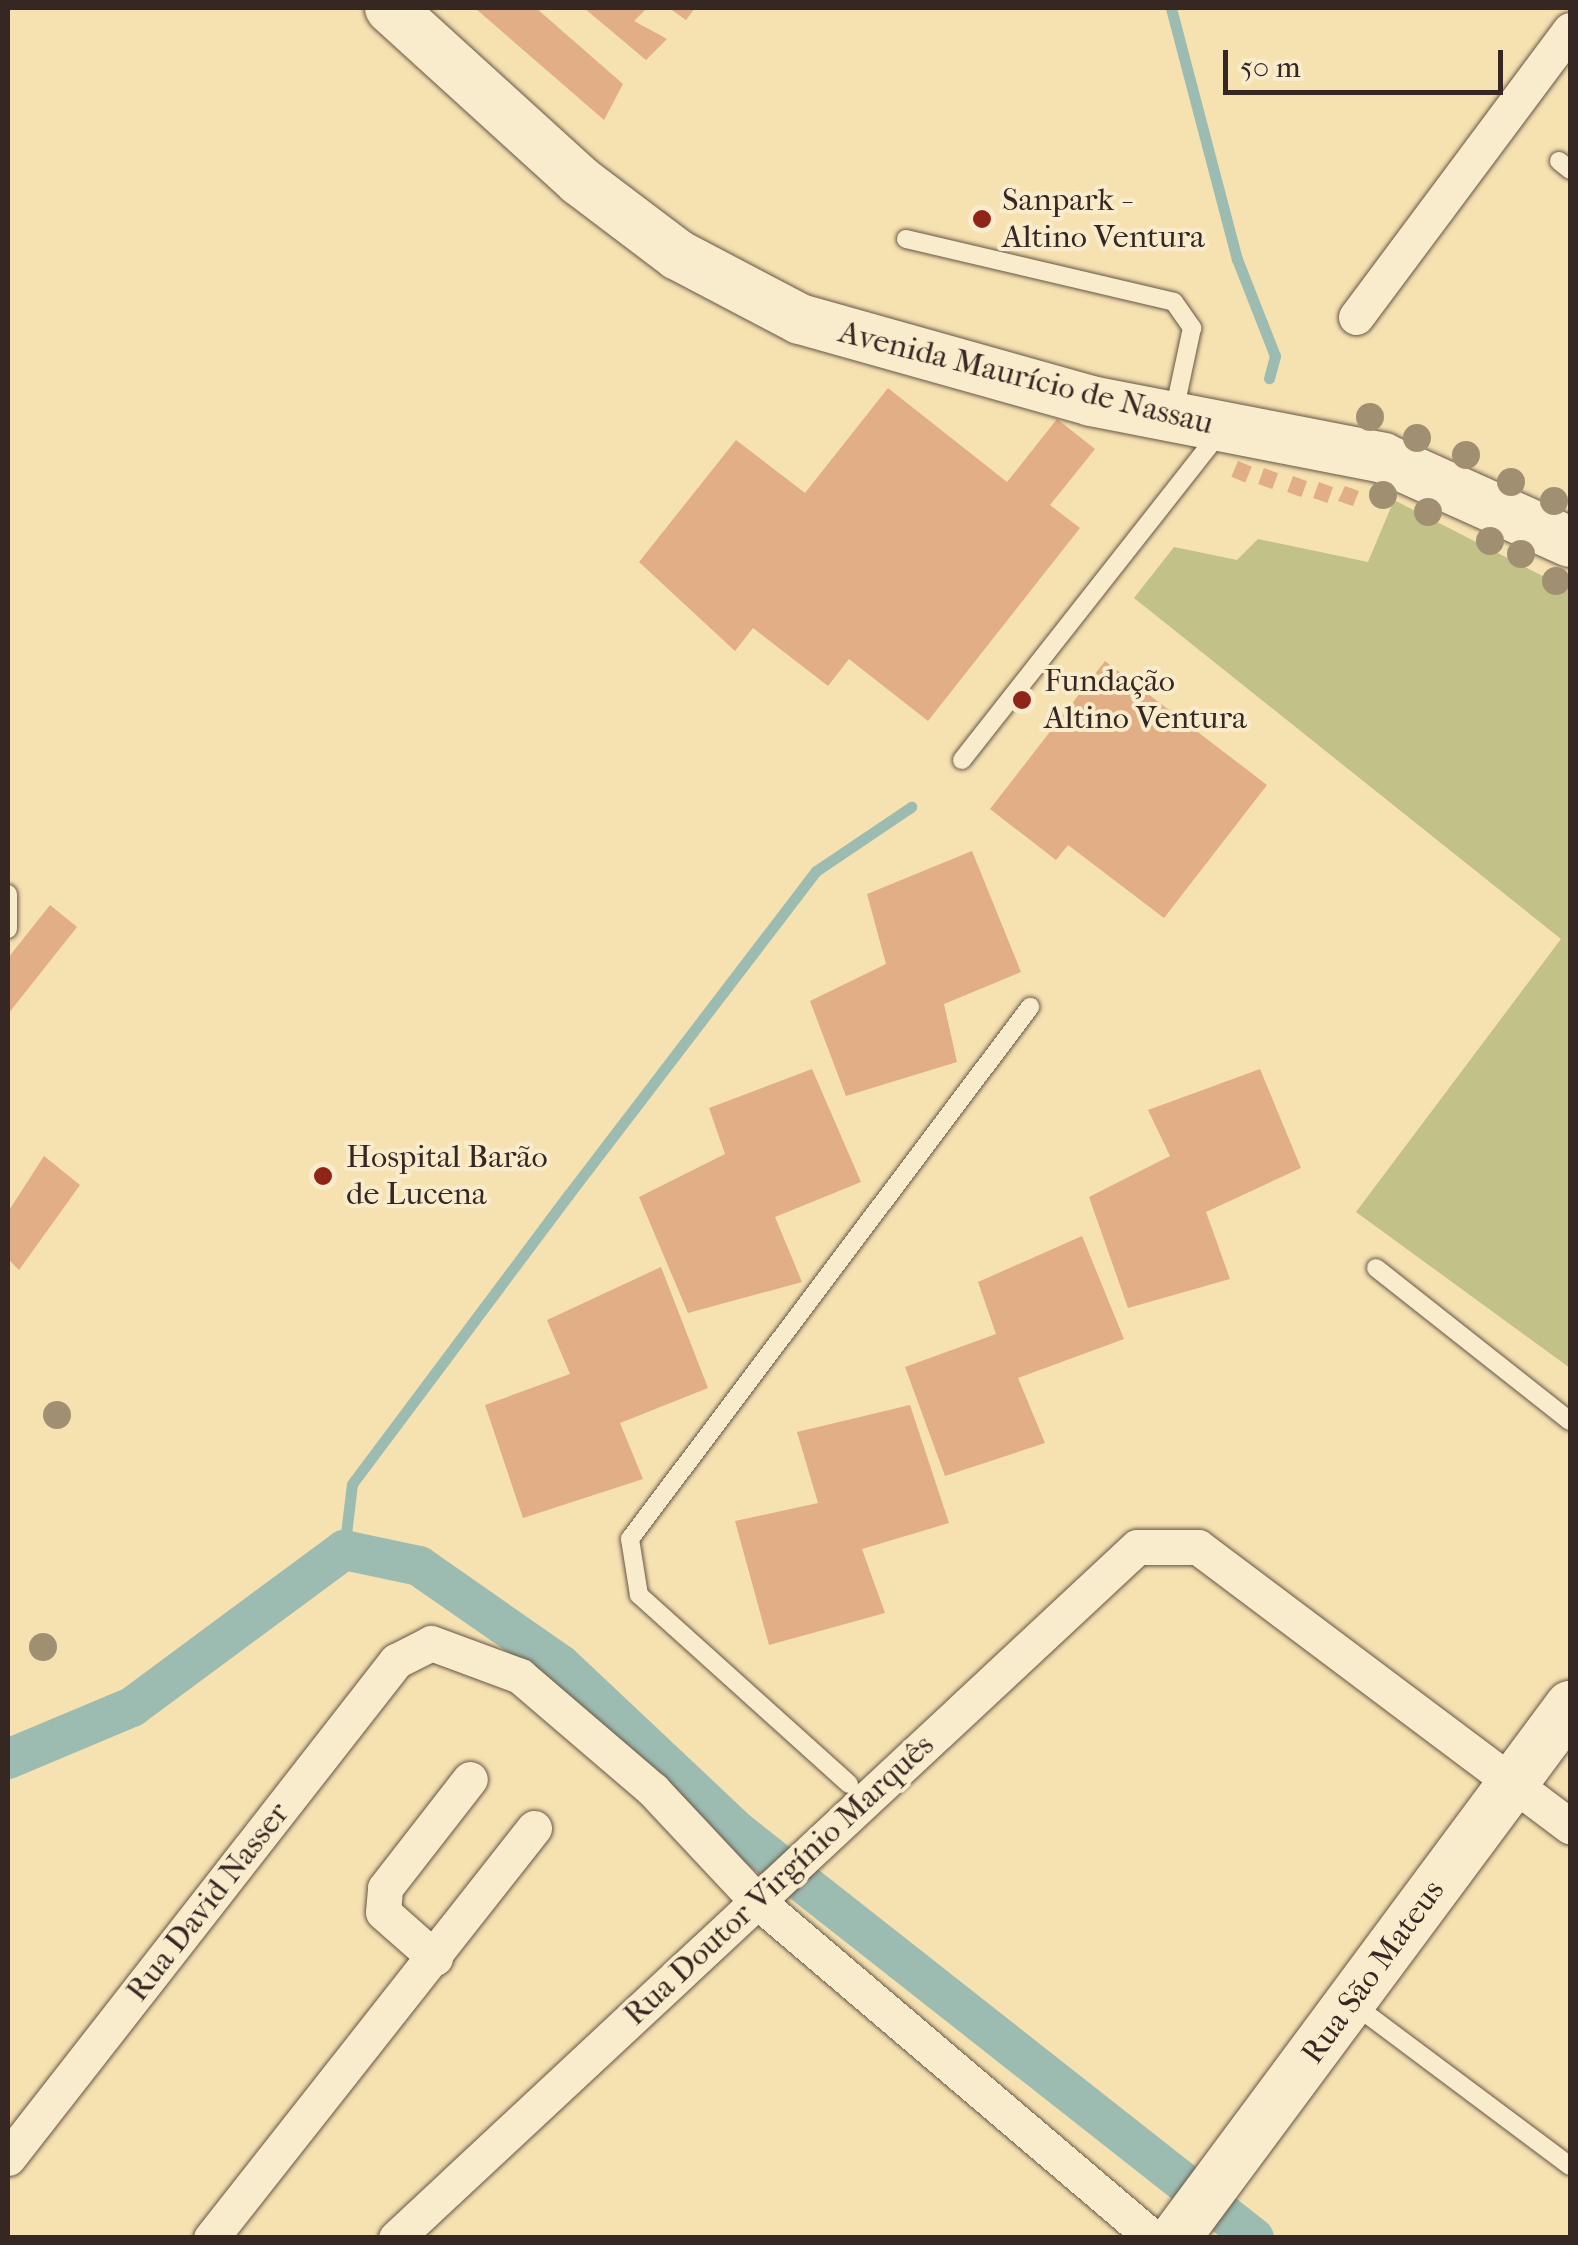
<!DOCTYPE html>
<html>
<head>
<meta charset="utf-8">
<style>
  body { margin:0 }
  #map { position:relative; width:1578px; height:2245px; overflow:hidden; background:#f6e1b1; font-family:"IM FELL French Canon",serif }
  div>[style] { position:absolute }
  .green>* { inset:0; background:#c1c188 }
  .stream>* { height:11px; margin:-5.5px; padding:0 5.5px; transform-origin:5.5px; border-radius:5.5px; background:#9dbcb1 }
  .canal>* { height:40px; margin:-20px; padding:0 20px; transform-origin:20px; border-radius:20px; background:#9dbcb1 }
  .building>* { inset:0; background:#e2ae85; transform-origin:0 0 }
  .roads { filter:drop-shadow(0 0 2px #665646) drop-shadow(0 0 2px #665646) }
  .lane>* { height:18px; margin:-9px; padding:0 9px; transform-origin:9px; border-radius:9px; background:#f9eccc }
  .street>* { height:35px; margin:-17.5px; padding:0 17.5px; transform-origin:17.5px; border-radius:17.5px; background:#f9eccc }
  .secondary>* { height:50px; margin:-25px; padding:0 25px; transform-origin:25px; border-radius:25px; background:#f9eccc }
  .trees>* { width:28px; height:28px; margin:-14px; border-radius:50%; background:#a09071 }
  .dots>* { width:28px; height:28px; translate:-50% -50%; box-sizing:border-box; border:5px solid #f9eccc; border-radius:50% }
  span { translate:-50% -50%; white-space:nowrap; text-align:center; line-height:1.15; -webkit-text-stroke:8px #f9eccc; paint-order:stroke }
  .poi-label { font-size:32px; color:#362722 }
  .left { translate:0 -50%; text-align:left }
  .street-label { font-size:32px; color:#362722 }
  .frame { position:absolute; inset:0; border:10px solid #362722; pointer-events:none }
  .scale { position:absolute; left:1223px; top:50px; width:280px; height:45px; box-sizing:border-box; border:5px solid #362722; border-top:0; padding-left:12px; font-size:30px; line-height:35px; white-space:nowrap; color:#362722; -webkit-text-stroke:8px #f9eccc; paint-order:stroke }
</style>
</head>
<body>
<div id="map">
  <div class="green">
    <div style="clip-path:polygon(1394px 500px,1570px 590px,1570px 1368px,1356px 1212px,1561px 939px,1134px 598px,1174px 547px,1237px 560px,1258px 539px,1368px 562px)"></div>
  </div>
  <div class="stream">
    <div style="left:1171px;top:8px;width:260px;rotate:75.3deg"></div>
    <div style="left:1237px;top:259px;width:104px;rotate:68.6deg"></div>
    <div style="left:1275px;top:356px;width:23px;rotate:105deg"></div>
    <div style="left:344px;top:1550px;width:66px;rotate:-83.1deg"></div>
    <div style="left:352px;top:1484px;width:362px;rotate:-53.2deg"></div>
    <div style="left:569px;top:1194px;width:407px;rotate:-52.6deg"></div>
    <div style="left:816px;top:871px;width:115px;rotate:-34deg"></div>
  </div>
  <div class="canal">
    <div style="left:8px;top:1759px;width:134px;rotate:-22.8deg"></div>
    <div style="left:132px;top:1707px;width:264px;rotate:-36.5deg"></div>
    <div style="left:344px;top:1550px;width:77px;rotate:12deg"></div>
    <div style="left:419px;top:1566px;width:173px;rotate:34.9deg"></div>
    <div style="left:561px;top:1665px;width:242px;rotate:43.3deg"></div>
    <div style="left:737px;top:1831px;width:658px;rotate:38.21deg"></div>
  </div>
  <div class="building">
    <div style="clip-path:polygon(475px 8px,536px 8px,623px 84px,604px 120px)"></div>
    <div style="clip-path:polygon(584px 8px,647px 8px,634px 21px,667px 39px,646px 60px)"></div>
    <div style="clip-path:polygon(669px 8px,695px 8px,686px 20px)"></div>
    <div style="clip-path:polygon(888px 388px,1007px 482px,1057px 419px,1095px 449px,1050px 505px,1080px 528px,928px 721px,849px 659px,828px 686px,753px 628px,735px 651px,639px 562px,736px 440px,805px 493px)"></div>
    <div style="left:1238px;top:461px;width:15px;height:17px;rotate:23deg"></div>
    <div style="left:1264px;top:468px;width:15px;height:17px;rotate:20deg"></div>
    <div style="left:1293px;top:476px;width:15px;height:17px;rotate:20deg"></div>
    <div style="left:1319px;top:482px;width:15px;height:17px;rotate:20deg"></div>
    <div style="clip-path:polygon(1345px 486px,1359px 491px,1353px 506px,1338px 501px)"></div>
    <div style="clip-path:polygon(1105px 661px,1267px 785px,1164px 918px,1068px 845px,1056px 860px,990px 809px)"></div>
    <div style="clip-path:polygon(972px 851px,1021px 972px,944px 1004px,957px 1062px,846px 1096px,810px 1001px,886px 964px,867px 894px)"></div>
    <div style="clip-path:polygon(50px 905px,77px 927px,8px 1014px,8px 958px)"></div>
    <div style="clip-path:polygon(812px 1069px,861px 1182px,775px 1217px,802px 1282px,688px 1313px,639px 1197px,725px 1154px,709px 1108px)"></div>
    <div style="clip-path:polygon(1260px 1069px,1301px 1168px,1206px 1212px,1230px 1279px,1128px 1308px,1089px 1197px,1170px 1156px,1148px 1110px)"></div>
    <div style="clip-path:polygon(44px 1156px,80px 1185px,19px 1270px,8px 1259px,8px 1212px)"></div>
    <div style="clip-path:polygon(1082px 1236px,1124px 1339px,1018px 1378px,1045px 1443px,945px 1476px,905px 1367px,996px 1334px,978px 1282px)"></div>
    <div style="clip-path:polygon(661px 1267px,708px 1388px,620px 1423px,643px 1479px,523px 1518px,485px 1405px,570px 1374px,547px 1320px)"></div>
    <div style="clip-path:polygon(910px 1405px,949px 1523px,862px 1549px,885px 1613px,769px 1645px,735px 1521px,818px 1503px,797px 1432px)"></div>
  </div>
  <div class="roads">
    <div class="lane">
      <div style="left:1559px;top:161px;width:14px;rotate:39deg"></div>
      <div style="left:906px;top:239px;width:275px;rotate:13.2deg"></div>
      <div style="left:1174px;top:302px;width:32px;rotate:55deg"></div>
      <div style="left:1192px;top:328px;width:86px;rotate:102.1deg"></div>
      <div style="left:962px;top:760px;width:419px;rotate:-51.8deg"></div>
      <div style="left:8px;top:894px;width:35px;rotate:90deg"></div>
      <div style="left:1376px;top:1268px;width:247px;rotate:38.3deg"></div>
      <div style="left:849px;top:1784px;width:283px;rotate:-138deg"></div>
      <div style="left:639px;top:1595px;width:57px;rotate:-99.1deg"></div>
      <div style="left:630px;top:1539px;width:666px;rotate:-53.06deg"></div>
      <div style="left:1352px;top:2003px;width:272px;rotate:36.8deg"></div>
    </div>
    <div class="street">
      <div style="left:1356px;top:317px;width:358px;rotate:-53.3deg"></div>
      <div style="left:435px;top:1958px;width:69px;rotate:-138.5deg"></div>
      <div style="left:383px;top:1912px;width:24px;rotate:-85deg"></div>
      <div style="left:385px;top:1888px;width:138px;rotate:-52.1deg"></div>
      <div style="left:8px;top:2158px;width:631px;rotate:-52.02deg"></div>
      <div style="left:396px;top:1661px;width:39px;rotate:-27deg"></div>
      <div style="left:431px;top:1643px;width:95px;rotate:20.3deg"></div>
      <div style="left:520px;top:1676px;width:175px;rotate:40.6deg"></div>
      <div style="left:653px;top:1790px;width:151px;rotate:46.9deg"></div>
      <div style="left:756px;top:1900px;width:521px;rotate:40.41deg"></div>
      <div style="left:211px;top:2238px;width:522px;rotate:-51.77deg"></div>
      <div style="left:396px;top:2238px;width:1013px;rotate:-43deg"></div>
      <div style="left:1137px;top:1547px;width:61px"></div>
      <div style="left:1198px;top:1547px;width:465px;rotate:36.9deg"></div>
    </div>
    <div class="secondary">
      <div style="left:390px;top:8px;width:257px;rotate:42.3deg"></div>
      <div style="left:580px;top:181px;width:123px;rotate:37.1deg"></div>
      <div style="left:678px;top:255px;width:138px;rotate:27.7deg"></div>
      <div style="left:800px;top:319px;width:302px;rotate:15.7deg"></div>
      <div style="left:1091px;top:401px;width:298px;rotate:11deg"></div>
      <div style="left:1383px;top:458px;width:205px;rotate:24.2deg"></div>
      <div style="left:1175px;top:2238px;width:663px;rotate:-53.41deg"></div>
    </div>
  </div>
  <div class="trees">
    <div style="left:1370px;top:417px"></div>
    <div style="left:1417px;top:438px"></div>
    <div style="left:1466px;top:455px"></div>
    <div style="left:1511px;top:482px"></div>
    <div style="left:1383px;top:495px"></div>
    <div style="left:1554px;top:501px"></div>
    <div style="left:1428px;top:512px"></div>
    <div style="left:1490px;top:541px"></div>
    <div style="left:1521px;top:554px"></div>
    <div style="left:1556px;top:581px"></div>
    <div style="left:57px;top:1415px"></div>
    <div style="left:43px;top:1647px"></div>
  </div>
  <div class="dots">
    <div style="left:982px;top:219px;background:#8f2418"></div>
    <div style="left:1022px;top:700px;background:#8f2418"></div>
    <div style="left:323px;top:1176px;background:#8f2418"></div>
  </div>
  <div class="poi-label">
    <span class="left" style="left:1002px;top:219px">Sanpark -<br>Altino Ventura</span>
    <span class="left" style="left:1044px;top:700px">Fundação<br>Altino Ventura</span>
    <span class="left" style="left:346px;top:1176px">Hospital Barão<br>de Lucena</span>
  </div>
  <div class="street-label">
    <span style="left:1026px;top:378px;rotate:14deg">Avenida Maurício de Nassau</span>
    <span style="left:779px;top:1880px;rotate:-43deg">Rua Doutor Virgínio Marquês</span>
    <span style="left:208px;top:1902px;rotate:-52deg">Rua David Nasser</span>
    <span style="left:1373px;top:1972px;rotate:-54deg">Rua São Mateus</span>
  </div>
  <div class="frame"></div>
  <div class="scale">50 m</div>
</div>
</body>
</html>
